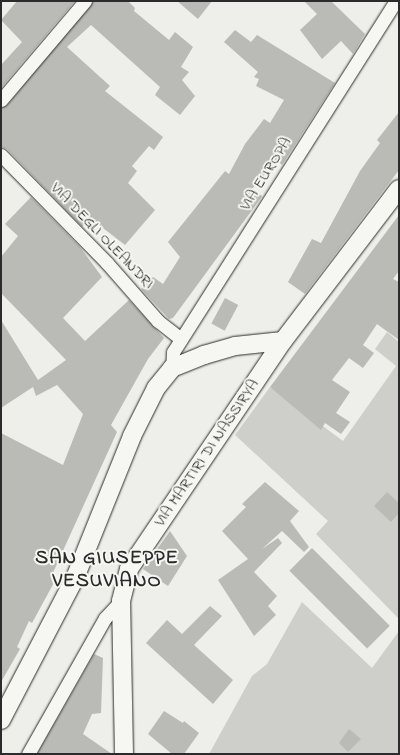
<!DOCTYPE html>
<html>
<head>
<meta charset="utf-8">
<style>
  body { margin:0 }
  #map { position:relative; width:400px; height:755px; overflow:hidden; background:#eeeeea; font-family:"Indie Flower",sans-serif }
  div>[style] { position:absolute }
  .green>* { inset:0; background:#cececa }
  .building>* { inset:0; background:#babab7; transform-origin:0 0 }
  .roads { filter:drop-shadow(0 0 1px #2b2b2b) drop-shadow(0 0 1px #2b2b2b) }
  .street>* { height:13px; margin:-6.5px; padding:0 6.5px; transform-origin:6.5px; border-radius:6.5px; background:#f6f6f2 }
  .secondary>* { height:18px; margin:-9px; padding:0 9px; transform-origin:9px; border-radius:9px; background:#f6f6f2 }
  span { translate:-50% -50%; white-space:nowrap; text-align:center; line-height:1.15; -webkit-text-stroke:4px #f6f6f2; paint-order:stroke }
  .street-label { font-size:16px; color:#2b2b2b }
  .district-label { font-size:20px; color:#2b2b2b; font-weight:700; letter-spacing:1px }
  .frame { position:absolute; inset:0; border:2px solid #2b2b2b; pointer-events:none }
</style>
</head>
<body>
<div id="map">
  <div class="green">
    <div style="clip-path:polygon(387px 332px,399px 342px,399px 619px,316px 534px,328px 521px,235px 435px,270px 387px,343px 441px,396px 366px,375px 349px)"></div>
    <div style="clip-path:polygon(302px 602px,372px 668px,399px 631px,399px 754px,209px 754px,252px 676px,267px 664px)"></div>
  </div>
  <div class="building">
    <div style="clip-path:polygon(17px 1px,75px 1px,1px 88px,1px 65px,22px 42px,1px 20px)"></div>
    <div style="clip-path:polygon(93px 1px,128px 1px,135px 8px,134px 11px,169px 40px,175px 32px,193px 47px,181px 67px,189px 72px,182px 80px,195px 96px,180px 115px,155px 95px,160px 87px,91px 25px,67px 47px,110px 86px,105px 91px,163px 137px,154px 150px,149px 146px,132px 166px,137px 171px,128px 183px,155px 210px,125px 245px,90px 218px,82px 227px,7px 149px,1px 147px,1px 108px,7px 105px)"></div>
    <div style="clip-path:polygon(177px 1px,212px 1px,198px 19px)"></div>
    <div style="clip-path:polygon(304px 1px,331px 1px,365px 34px,353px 54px,341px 41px,322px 59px,300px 30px,317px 14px)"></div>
    <div style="clip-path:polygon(235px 30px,251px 42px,257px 35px,335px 83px,282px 165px,279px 162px,272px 173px,264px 175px,252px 189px,262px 196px,261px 198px,173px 318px,169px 319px,141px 289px,153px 277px,163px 284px,180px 257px,168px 242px,225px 171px,229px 174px,245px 144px,264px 119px,270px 123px,284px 100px,256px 86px,259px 79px,254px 77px,258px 72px,224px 42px)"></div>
    <div style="clip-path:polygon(399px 112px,399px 170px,305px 294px,288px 282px,312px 239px,321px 243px,360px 171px,380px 143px,377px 140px)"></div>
    <div style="clip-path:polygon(31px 197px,80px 247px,102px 277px,63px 318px,85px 341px,129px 300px,164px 338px,148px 359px,111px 425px,117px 432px,51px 577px,56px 579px,32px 623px,29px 621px,17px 647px,20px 649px,1px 682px,1px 433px,63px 465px,83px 414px,57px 385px,36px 396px,33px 387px,1px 408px,1px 320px,38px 380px,66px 360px,1px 293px,1px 257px,18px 236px,5px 224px)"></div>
    <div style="clip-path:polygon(399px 215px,399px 271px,393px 279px,399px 282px,399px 340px,377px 324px,363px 345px,374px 353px,363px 368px,349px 358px,332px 380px,350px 392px,336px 413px,350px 422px,341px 434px,325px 423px,321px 430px,270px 387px)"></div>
    <div style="left:225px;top:298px;width:15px;height:29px;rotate:28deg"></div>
    <div style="clip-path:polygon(265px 482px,299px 511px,290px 521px,309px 547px,304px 552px,282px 531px,262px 549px,278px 538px,282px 543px,254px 572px,277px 596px,268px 606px,276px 615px,254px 636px,218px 580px,248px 559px,222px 531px,246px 507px,242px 504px)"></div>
    <div style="clip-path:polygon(387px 492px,399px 503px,399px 513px,391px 522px,374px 506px)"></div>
    <div style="clip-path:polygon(170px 531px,187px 556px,168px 586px,143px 569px)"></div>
    <div style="left:312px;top:548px;width:110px;height:32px;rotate:45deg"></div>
    <div style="clip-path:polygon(210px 606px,222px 616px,194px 645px,233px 680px,213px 704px,146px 643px,167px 620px,182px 634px)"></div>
    <div style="clip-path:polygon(94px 654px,103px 658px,101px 713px,92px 714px,83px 734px,112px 754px,37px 754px)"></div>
    <div style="clip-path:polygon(164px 711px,183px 723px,184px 721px,199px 733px,184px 754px,172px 754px,148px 734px)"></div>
    <div style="clip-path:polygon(349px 729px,361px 739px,348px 752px,339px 743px)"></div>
  </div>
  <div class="roads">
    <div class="street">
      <div style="left:1px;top:100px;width:130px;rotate:-49.7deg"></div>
      <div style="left:1px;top:155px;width:151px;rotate:45.5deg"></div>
      <div style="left:107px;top:263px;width:77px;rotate:48.7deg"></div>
      <div style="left:158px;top:321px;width:29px;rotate:38deg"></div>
      <div style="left:172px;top:368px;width:16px;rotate:-86deg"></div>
      <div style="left:173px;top:352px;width:416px;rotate:-57.6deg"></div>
      <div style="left:28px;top:754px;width:156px;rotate:-60.5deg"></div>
      <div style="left:105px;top:618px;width:23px;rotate:-47deg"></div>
    </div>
    <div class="secondary">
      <div style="left:1px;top:720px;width:160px;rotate:-62.5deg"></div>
      <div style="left:75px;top:578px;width:153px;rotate:-68.1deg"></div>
      <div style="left:132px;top:436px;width:54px;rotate:-63.4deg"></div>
      <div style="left:156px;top:388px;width:26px;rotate:-51deg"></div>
      <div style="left:172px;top:368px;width:35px;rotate:-22deg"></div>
      <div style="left:204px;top:355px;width:32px;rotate:-16deg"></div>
      <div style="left:235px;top:346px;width:48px;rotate:-5.9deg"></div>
      <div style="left:124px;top:754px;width:153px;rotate:-91.1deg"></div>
      <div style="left:121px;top:601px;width:33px;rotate:-76deg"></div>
      <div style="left:129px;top:569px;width:275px;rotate:-56deg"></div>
      <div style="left:283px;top:341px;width:191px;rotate:-52.7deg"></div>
    </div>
  </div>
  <div class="street-label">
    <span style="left:266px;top:174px;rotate:-58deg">VIA EUROPA</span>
    <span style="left:102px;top:236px;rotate:46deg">VIA DEGLI OLEANDRI</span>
    <span style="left:207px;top:453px;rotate:-56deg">VIA MARTIRI DI NASSIRYA</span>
  </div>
  <div class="district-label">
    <span style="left:107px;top:570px">SAN GIUSEPPE<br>VESUVIANO</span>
  </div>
  <div class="frame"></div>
</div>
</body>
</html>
